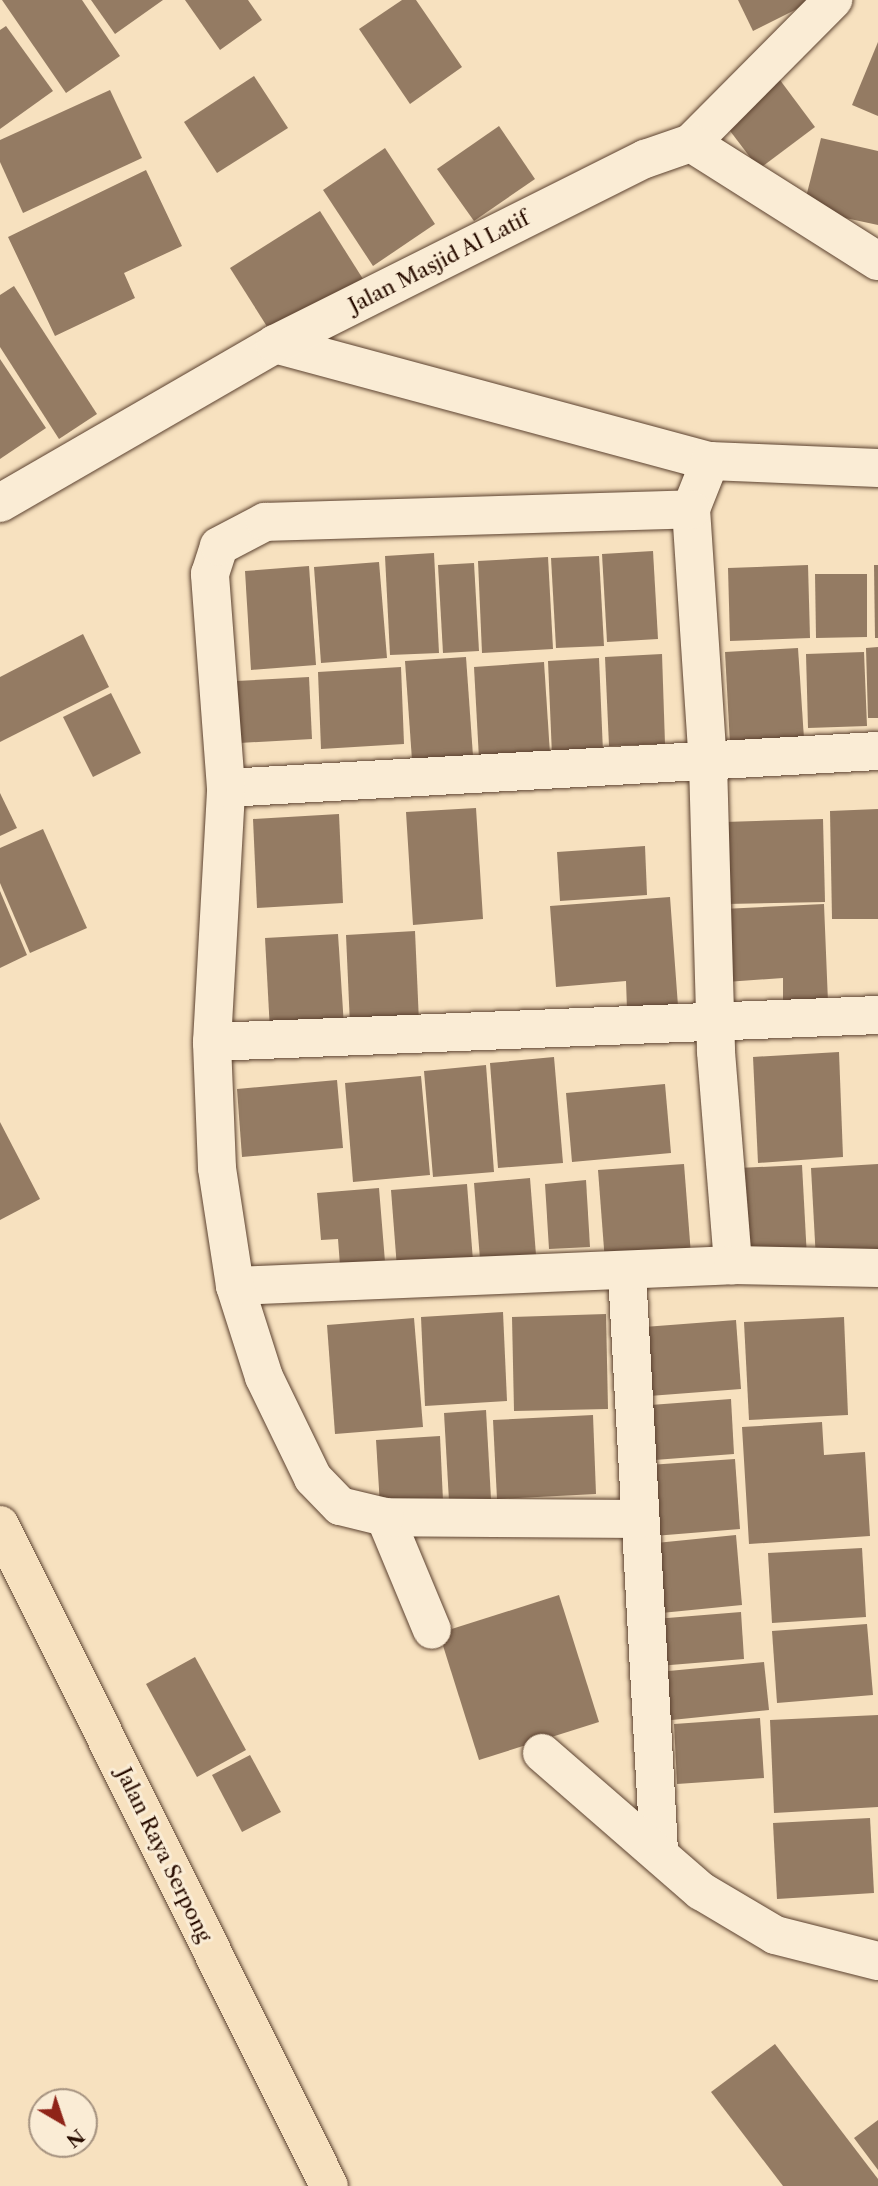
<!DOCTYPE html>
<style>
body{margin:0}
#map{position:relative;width:878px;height:2186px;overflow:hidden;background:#f7e1bf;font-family:"Libre Caslon Text",serif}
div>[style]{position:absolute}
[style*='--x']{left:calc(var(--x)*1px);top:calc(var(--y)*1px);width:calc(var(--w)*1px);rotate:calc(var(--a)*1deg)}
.building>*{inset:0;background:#947b63}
.roads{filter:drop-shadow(0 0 2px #5c4230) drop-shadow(0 0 2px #5c4230)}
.minor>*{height:38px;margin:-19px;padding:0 19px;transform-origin:19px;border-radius:19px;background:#faecd5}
.major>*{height:38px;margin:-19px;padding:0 19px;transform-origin:19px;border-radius:19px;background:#f7e1bf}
span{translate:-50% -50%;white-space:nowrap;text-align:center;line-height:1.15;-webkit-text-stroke:6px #faecd5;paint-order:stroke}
.street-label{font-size:21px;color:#290d00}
.north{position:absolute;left:28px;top:2088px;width:70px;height:70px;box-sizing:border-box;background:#faecd5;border:2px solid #a69380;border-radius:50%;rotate:141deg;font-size:19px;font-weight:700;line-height:28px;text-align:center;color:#290d00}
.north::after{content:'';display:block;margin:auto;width:24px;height:32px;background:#8f2418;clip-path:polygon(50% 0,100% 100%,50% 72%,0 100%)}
</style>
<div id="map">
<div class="building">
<div style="clip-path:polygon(2px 0,82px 0,120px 56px,66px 93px)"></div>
<div style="clip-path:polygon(91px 0,163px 0,115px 34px)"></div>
<div style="clip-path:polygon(185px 0,248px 0,262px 20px,220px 50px)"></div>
<div style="clip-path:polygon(402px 0,416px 0,462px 67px,410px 104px,359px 29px)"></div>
<div style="clip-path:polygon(738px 0,815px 0,753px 31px)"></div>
<div style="clip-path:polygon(6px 26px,53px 91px,0 129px,0 30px)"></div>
<div style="clip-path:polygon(878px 42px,878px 116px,852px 105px)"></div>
<div style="clip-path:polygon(254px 76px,288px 128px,217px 173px,184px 122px)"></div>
<div style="clip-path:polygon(777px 76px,815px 127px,759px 169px,721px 119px)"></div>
<div style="clip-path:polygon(110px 90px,142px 158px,23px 213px,0 162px,0 140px)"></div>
<div style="clip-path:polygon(499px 126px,535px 179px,474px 221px,437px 169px)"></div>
<div style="clip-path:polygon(821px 138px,878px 151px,878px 225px,803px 209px)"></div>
<div style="clip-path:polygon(385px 148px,435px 224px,373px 266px,323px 190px)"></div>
<div style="clip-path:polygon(146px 170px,182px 246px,124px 273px,135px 298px,55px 336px,8px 237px)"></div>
<div style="clip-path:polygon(320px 211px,363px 279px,273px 336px,230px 268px)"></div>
<div style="clip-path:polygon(14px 286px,97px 414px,59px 439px,0 347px,0 295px)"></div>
<div style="clip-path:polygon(0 359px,46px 428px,0 459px)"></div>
<div style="clip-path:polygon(653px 551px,658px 639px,607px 642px,602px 554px)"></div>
<div style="clip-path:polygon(434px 553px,439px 653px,390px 655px,385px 556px)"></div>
<div style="clip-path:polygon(599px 556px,604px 646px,556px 648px,551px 558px)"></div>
<div style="clip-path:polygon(548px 557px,553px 649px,482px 653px,478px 561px)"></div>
<div style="clip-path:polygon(379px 562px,387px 658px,321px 663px,314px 567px)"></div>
<div style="clip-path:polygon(474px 563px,479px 651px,443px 653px,438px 565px)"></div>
<div style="clip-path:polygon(808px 565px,810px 638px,730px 641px,728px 568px)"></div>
<div style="clip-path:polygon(874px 565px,878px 565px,878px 638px,875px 638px)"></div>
<div style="clip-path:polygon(309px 566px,316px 665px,251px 670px,245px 571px)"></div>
<div style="clip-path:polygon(815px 574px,867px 574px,867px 637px,816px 638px)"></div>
<div style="clip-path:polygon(83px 634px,109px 687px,0 742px,0 677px)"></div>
<div style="clip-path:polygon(878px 647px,878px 718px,868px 718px,866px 648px)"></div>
<div style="clip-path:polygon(798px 648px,804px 739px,730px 744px,725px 652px)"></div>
<div style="clip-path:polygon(864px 652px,867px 726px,808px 728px,806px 654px)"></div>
<div style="clip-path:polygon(662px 654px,665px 744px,609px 746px,605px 657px)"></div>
<div style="clip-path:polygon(466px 657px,473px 756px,412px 760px,405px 661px)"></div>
<div style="clip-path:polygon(599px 658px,603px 752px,552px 755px,548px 661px)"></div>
<div style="clip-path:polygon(544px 662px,550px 754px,479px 759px,474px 667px)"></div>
<div style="clip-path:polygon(401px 667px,404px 744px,321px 749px,318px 672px)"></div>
<div style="clip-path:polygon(309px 677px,312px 739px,239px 743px,236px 681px)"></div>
<div style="clip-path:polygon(111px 693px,141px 753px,93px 777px,63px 717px)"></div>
<div style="clip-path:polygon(0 793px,17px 828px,0 836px)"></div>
<div style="clip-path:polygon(476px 808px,483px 919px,413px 925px,406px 812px)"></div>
<div style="clip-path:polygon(878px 809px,878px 919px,832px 919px,830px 811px)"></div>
<div style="clip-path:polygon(339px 814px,343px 903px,257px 908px,253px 819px)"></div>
<div style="clip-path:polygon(823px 819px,825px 902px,726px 904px,724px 822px)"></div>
<div style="clip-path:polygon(43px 829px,87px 928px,30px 953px,0 883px,0 848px)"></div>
<div style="clip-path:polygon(645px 846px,647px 895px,560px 901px,557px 852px)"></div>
<div style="clip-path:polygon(0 891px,27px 955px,0 968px)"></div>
<div style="clip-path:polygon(670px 897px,678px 1006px,627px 1010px,626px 981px,556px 987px,550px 906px)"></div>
<div style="clip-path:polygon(824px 904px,828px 1002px,783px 1004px,783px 978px,726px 982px,723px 909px)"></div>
<div style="clip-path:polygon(415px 931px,419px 1022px,350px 1025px,346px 935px)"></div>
<div style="clip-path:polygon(338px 934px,344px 1026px,270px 1031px,265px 938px)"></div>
<div style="clip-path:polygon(839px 1052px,843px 1157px,758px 1163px,753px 1057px)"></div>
<div style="clip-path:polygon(554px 1057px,563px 1163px,498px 1168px,490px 1063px)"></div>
<div style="clip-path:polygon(486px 1065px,494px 1172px,433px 1177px,424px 1071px)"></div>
<div style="clip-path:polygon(421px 1076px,430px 1175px,353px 1182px,345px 1083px)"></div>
<div style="clip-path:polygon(337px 1080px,343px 1148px,242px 1157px,237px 1089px)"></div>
<div style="clip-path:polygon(665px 1084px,671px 1153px,572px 1162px,566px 1093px)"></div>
<div style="clip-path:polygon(0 1122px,40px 1199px,0 1220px)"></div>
<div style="clip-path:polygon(684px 1164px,691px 1255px,605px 1262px,598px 1170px)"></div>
<div style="clip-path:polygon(878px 1164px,878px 1256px,816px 1260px,811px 1168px)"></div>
<div style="clip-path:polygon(802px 1165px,807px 1258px,742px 1262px,738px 1168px)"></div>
<div style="clip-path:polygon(530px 1178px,537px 1268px,481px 1272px,474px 1183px)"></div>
<div style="clip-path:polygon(586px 1180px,590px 1247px,549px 1249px,545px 1184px)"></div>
<div style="clip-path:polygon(467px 1184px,473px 1261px,397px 1268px,391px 1190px)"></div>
<div style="clip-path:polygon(379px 1188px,386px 1274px,341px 1279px,338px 1239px,321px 1240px,317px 1193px)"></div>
<div style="clip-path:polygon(503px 1312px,507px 1401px,425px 1406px,421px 1317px)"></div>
<div style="clip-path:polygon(606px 1314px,608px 1409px,514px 1411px,512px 1317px)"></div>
<div style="clip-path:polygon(844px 1317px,848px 1415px,749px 1420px,744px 1322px)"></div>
<div style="clip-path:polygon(414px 1318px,423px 1427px,335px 1434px,327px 1325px)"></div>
<div style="clip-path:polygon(736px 1320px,741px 1389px,636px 1397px,631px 1328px)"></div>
<div style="clip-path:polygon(731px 1399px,734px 1454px,641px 1461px,637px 1406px)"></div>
<div style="clip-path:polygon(486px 1410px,491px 1499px,449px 1501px,444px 1413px)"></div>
<div style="clip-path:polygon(593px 1415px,596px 1494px,497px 1499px,493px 1420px)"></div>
<div style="clip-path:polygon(822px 1422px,824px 1455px,865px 1452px,870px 1536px,749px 1544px,742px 1427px)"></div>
<div style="clip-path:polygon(440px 1436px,443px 1501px,380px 1506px,376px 1440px)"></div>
<div style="clip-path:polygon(735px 1459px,740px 1529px,654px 1536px,649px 1465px)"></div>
<div style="clip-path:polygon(736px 1535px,742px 1605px,651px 1614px,646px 1544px)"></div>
<div style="clip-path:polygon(862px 1548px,866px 1617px,772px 1623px,768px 1553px)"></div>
<div style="clip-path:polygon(559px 1595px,599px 1722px,479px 1760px,439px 1633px)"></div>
<div style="clip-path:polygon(741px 1612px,744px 1659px,658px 1666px,655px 1619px)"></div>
<div style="clip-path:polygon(867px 1624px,873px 1695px,777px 1703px,772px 1631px)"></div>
<div style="clip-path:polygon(195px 1657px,246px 1750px,197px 1777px,146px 1684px)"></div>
<div style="clip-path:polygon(764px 1662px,769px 1710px,662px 1721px,658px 1672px)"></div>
<div style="clip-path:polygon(878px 1715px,878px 1807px,774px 1813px,770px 1720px)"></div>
<div style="clip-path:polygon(760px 1718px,764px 1778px,677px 1784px,674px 1724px)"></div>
<div style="clip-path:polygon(250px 1755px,281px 1812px,242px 1832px,212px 1775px)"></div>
<div style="clip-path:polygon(870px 1818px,874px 1893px,777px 1899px,773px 1823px)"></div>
<div style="clip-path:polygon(775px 2044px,878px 2179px,878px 2186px,783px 2186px,711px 2092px)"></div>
<div style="clip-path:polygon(878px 2120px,878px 2170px,854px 2138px)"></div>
</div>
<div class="roads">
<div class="minor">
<div style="--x:691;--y:143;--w:202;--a:-45.2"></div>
<div style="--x:275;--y:344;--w:450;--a:15.1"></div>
<div style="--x:710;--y:461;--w:168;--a:2.4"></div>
<div style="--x:710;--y:461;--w:52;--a:111.6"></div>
<div style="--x:691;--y:509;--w:255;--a:86.2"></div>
<div style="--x:708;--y:763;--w:289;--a:88.4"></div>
<div style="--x:716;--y:1052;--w:214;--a:85.4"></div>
<div style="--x:0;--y:503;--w:318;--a:-30"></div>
<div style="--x:275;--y:344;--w:414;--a:-26.6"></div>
<div style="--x:645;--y:159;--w:49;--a:-19.2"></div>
<div style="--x:691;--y:143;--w:221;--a:32.3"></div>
<div style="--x:226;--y:788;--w:653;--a:-3.25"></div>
<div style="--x:212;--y:1042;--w:667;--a:-2.32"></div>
<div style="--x:627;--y:1273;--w:578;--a:86.83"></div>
<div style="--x:235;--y:1286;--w:498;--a:-2.4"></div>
<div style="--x:733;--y:1265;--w:145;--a:1.2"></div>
<div style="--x:385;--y:1517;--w:122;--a:67.4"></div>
<div style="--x:640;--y:1519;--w:255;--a:-179.6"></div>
<div style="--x:385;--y:1517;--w:46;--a:-166.3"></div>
<div style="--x:340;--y:1506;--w:39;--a:-134"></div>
<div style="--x:313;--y:1478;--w:112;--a:-115.9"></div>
<div style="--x:264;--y:1377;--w:96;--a:-107.7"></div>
<div style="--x:235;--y:1286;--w:119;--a:-98.7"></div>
<div style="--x:217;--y:1168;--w:126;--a:-92.3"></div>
<div style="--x:212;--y:1042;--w:254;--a:-86.8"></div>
<div style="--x:226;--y:788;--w:215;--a:-94.3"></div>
<div style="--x:210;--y:574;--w:29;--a:-72"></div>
<div style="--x:219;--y:546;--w:52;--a:-27.6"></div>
<div style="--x:265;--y:522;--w:426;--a:-1.7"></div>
<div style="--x:542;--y:1753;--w:211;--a:41"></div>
<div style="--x:701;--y:1891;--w:86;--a:30.7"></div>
<div style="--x:775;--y:1935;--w:106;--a:14.2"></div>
</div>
<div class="major">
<div style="--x:0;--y:1525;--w:738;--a:63.54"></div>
</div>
</div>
<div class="street-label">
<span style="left:439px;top:262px;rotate:-27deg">Jalan Masjid Al Latif</span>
<span style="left:164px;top:1855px;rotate:64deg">Jalan Raya Serpong</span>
</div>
<div class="north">N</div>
</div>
